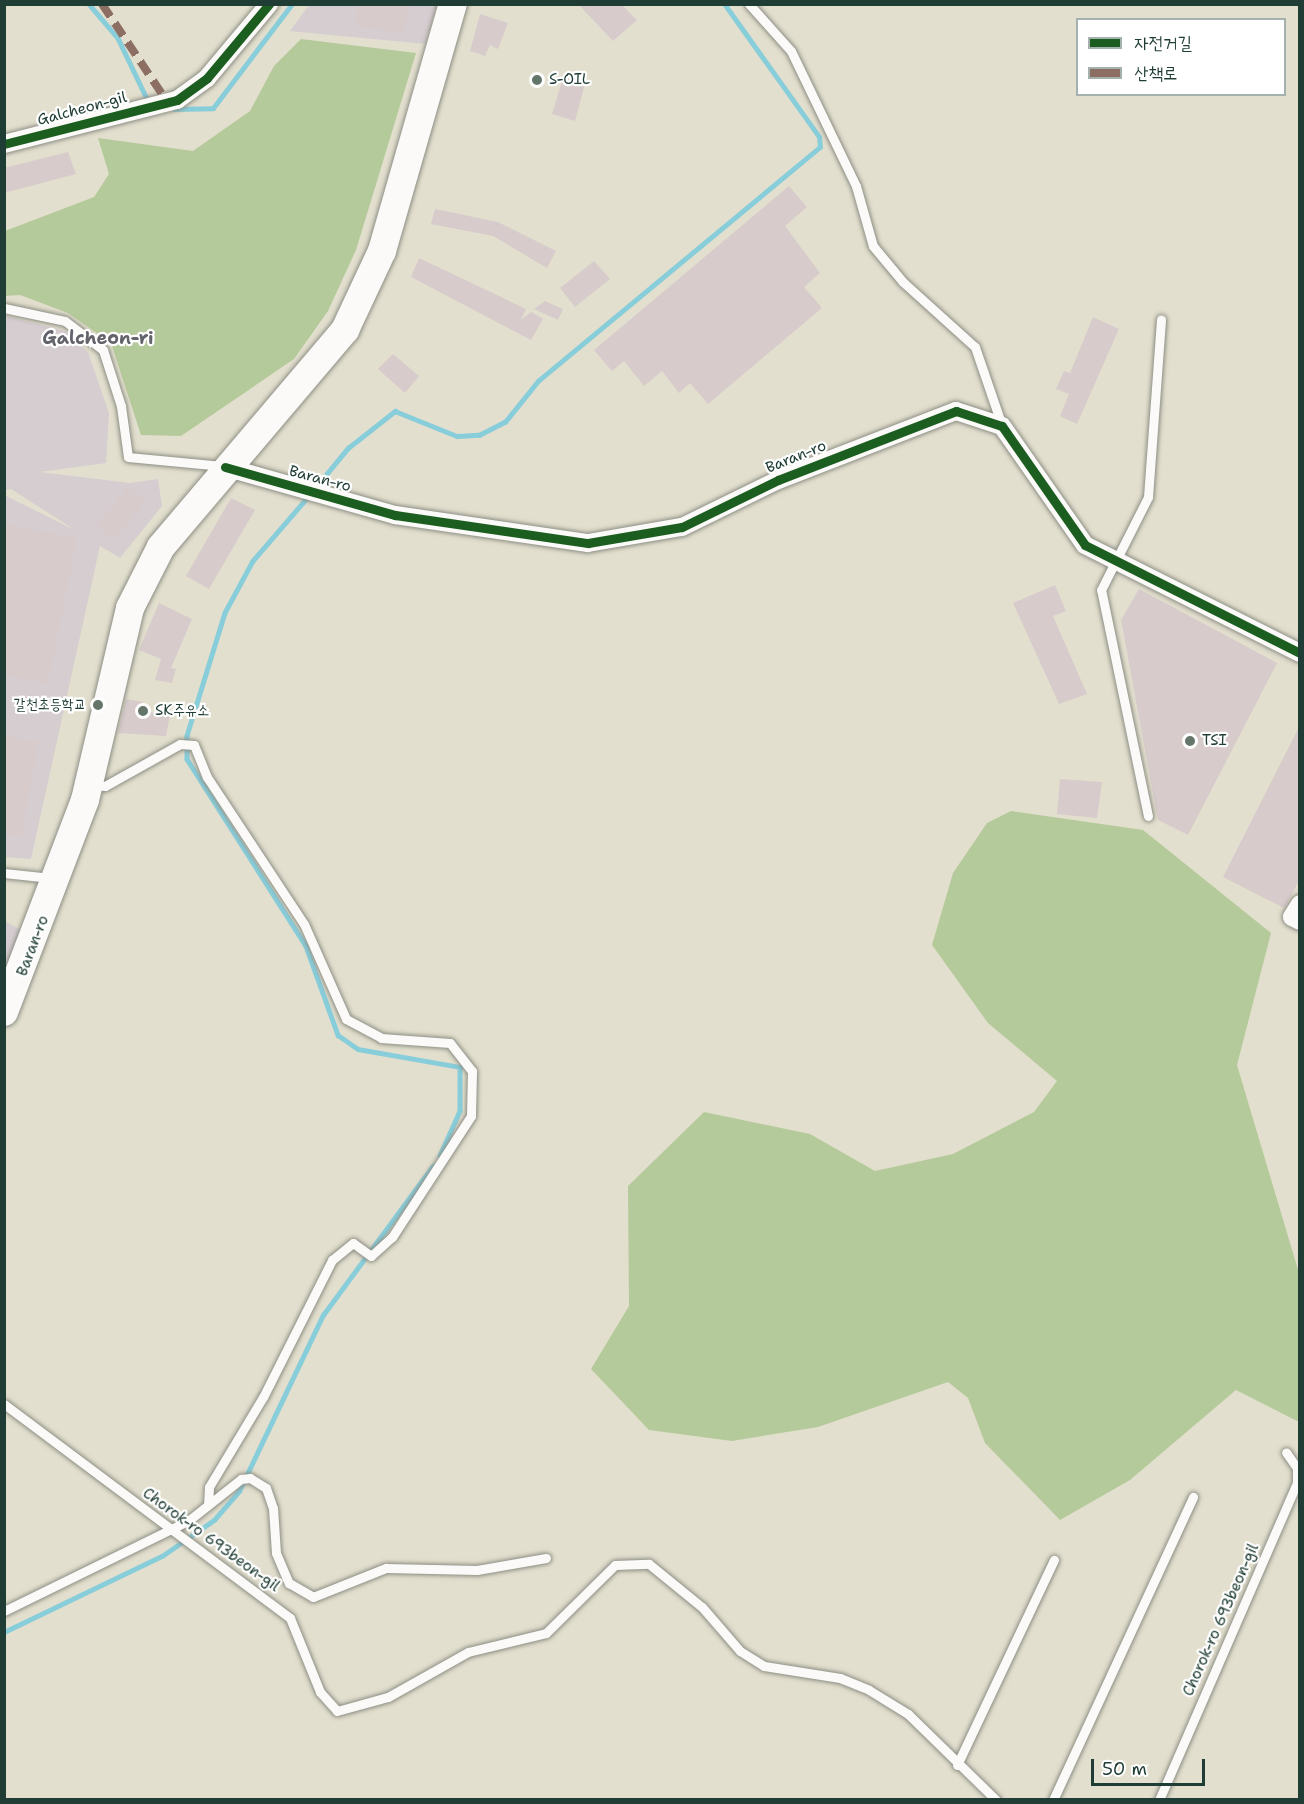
<!DOCTYPE html>
<meta charset="utf-8">
<style>
body{margin:0}
#map{position:relative;width:1304px;height:1804px;overflow:hidden;background:#e3dfce;font-family:"Shantell Sans","Poor Story",sans-serif}
div>[style]{position:absolute}
[style*='--x']{left:calc(var(--x)*1px);top:calc(var(--y)*1px);width:calc(var(--w)*1px);rotate:calc(var(--a)*1deg)}
.industrial>*{inset:0;background:#d6cdd1}
.forest>*{inset:0;background:#b5ca9a}
.stream>*{height:4.5px;margin:-2.25px;padding:0 2.25px;transform-origin:2.25px;border-radius:2.25px;background:#88cdda}
.building>*{inset:0;background:#d7cbcb}
.roads{filter:drop-shadow(0 0 2px #8d8f85) drop-shadow(0 0 2px #8d8f85)}
.lane>*{height:9px;margin:-4.5px;padding:0 4.5px;transform-origin:4.5px;border-radius:4.5px;background:#fbfaf8}
.street>*{height:18px;margin:-9px;padding:0 9px;transform-origin:9px;border-radius:9px;background:#fbfaf8}
.primary>*{height:28px;margin:-14px;padding:0 14px;transform-origin:14px;border-radius:14px;background:#fbfaf8}
.quiet>*{height:8px;margin-top:-4px;transform-origin:0;background:repeating-linear-gradient(90deg,#8d6e63 0 15px,transparent 0 23px)}
.cycleway>*{height:9px;margin:-4.5px;padding:0 4.5px;transform-origin:4.5px;border-radius:4.5px;background:#1b5e20}
.dots>*{width:16px;height:16px;translate:-50% -50%;box-sizing:border-box;border:3px solid #fff;border-radius:50%}
span{translate:-50% -50%;white-space:nowrap;text-align:center;line-height:1.15;-webkit-text-stroke:4.5px #fff;paint-order:stroke}
.poi-label{font-size:15px;color:#1f3d34}
.left{translate:0 -50%;text-align:left}
.right{translate:-100% -50%;text-align:right}
.street-label{font-size:15px;color:#1f3d34}
.quarter-label{font-size:18px;color:#63636b;font-weight:700}
.frame{position:absolute;inset:0;border:6px solid #1f3d34;pointer-events:none}
.legend{position:absolute;left:1076px;top:18px;width:210px;height:78px;box-sizing:border-box;background:#fff;border:2px solid #a5b1ae;margin:0;padding:8px 10px;list-style:none;font-size:18px;color:#1f3d34}
.legend li{display:flex;align-items:center;gap:12px;height:30px}
.legend b{width:30px;border:2px solid #a5b1ae}
.scale{position:absolute;left:1091px;top:1759px;width:114px;height:27px;box-sizing:border-box;border:3px solid #1f3d34;border-top:0;padding-left:8px;font-size:18px;line-height:21px;white-space:nowrap;color:#1f3d34;-webkit-text-stroke:4px #fff;paint-order:stroke}
</style>
<div id="map">
<div class="industrial">
<div style="clip-path:polygon(309px 5px,437px 5px,425px 44px,290px 31px)"></div>
<div style="clip-path:polygon(5px 316px,65px 331px,88px 352px,109px 413px,106px 463px,40px 472px,130px 483px,158px 479px,162px 506px,120px 558px,100px 546px,31px 859px,5px 857px,4px 495px,75px 530px,11px 489px,5px 490px)"></div>
<div style="clip-path:polygon(5px 921px,29px 935px,5px 978px)"></div>
</div>
<div class="forest">
<div style="clip-path:polygon(301px 39px,416px 53px,356px 250px,328px 311px,294px 359px,181px 436px,141px 435px,111px 343px,68px 313px,20px 295px,5px 296px,5px 231px,94px 197px,109px 174px,98px 138px,193px 151px,250px 111px,274px 66px)"></div>
<div style="clip-path:polygon(1011px 811px,1143px 830px,1271px 933px,1237px 1065px,1299px 1273px,1299px 1422px,1236px 1390px,1130px 1480px,1060px 1520px,985px 1443px,968px 1398px,948px 1382px,818px 1427px,732px 1441px,649px 1430px,591px 1369px,629px 1306px,628px 1186px,704px 1112px,810px 1134px,875px 1171px,953px 1154px,1034px 1112px,1057px 1081px,988px 1023px,932px 945px,953px 873px,987px 823px)"></div>
</div>
<div class="stream">
<div style="--x:89;--y:4;--w:45;--a:49.5"></div>
<div style="--x:118;--y:38;--w:72;--a:64.5"></div>
<div style="--x:174;--y:109;--w:39;--a:-1"></div>
<div style="--x:213;--y:108;--w:131;--a:-52.8"></div>
<div style="--x:315;--y:488;--w:52;--a:-50.5"></div>
<div style="--x:348;--y:448;--w:60;--a:-38.2"></div>
<div style="--x:395;--y:411;--w:67;--a:22"></div>
<div style="--x:457;--y:436;--w:22;--a:-3"></div>
<div style="--x:479;--y:435;--w:29;--a:-27"></div>
<div style="--x:505;--y:422;--w:53;--a:-51.2"></div>
<div style="--x:538;--y:381;--w:366;--a:-39.7"></div>
<div style="--x:820;--y:147;--w:10;--a:-96"></div>
<div style="--x:819;--y:137;--w:163;--a:-125.5"></div>
<div style="--x:310;--y:495;--w:87;--a:130.8"></div>
<div style="--x:253;--y:561;--w:59;--a:118.3"></div>
<div style="--x:225;--y:613;--w:129;--a:107.2"></div>
<div style="--x:187;--y:736;--w:23;--a:90"></div>
<div style="--x:187;--y:759;--w:222;--a:57.5"></div>
<div style="--x:306;--y:946;--w:95;--a:70.2"></div>
<div style="--x:338;--y:1035;--w:24;--a:35"></div>
<div style="--x:358;--y:1049;--w:104;--a:10"></div>
<div style="--x:460;--y:1067;--w:44;--a:90"></div>
<div style="--x:460;--y:1111;--w:49;--a:114"></div>
<div style="--x:4;--y:1632;--w:175;--a:-25.7"></div>
<div style="--x:162;--y:1556;--w:63;--a:-34.7"></div>
<div style="--x:214;--y:1520;--w:38;--a:-49"></div>
<div style="--x:239;--y:1491;--w:195;--a:-64.5"></div>
<div style="--x:323;--y:1315;--w:185;--a:-53.6"></div>
</div>
<div class="building">
<div style="clip-path:polygon(358px 4px,410px 4px,403px 34px,354px 25px)"></div>
<div style="clip-path:polygon(578px 4px,621px 4px,637px 20px,613px 41px)"></div>
<div style="clip-path:polygon(480px 14px,508px 23px,498px 49px,490px 45px,485px 56px,470px 51px)"></div>
<div style="clip-path:polygon(562px 81px,584px 87px,575px 121px,552px 114px)"></div>
<div style="clip-path:polygon(68px 152px,76px 174px,4px 193px,4px 168px)"></div>
<div style="clip-path:polygon(789px 186px,807px 207px,785px 226px,820px 273px,804px 287px,822px 308px,708px 404px,690px 383px,679px 393px,662px 371px,644px 386px,624px 361px,612px 371px,594px 350px)"></div>
<div style="clip-path:polygon(435px 209px,498px 222px,556px 251px,547px 268px,493px 236px,431px 224px)"></div>
<div style="clip-path:polygon(419px 258px,526px 309px,521px 320px,531px 312px,543px 319px,531px 340px,411px 277px)"></div>
<div style="clip-path:polygon(594px 261px,610px 279px,575px 307px,560px 288px)"></div>
<div style="clip-path:polygon(545px 301px,563px 309px,558px 320px,534px 309px)"></div>
<div style="clip-path:polygon(1093px 317px,1119px 329px,1077px 424px,1060px 416px,1069px 394px,1056px 389px,1064px 371px,1070px 373px)"></div>
<div style="clip-path:polygon(393px 354px,419px 376px,405px 393px,378px 369px)"></div>
<div style="clip-path:polygon(128px 487px,146px 501px,114px 540px,96px 525px)"></div>
<div style="clip-path:polygon(231px 498px,255px 510px,209px 589px,186px 576px)"></div>
<div style="clip-path:polygon(4px 524px,77px 539px,48px 684px,4px 675px)"></div>
<div style="clip-path:polygon(1055px 585px,1066px 611px,1053px 616px,1087px 694px,1059px 704px,1013px 603px)"></div>
<div style="clip-path:polygon(1139px 589px,1277px 663px,1188px 835px,1158px 820px,1121px 620px)"></div>
<div style="clip-path:polygon(159px 603px,192px 619px,171px 668px,176px 669px,172px 683px,155px 680px,161px 659px,139px 650px)"></div>
<div style="clip-path:polygon(126px 699px,143px 702px,141px 711px,170px 715px,166px 736px,118px 733px)"></div>
<div style="clip-path:polygon(1299px 727px,1299px 881px,1284px 908px,1223px 877px)"></div>
<div style="clip-path:polygon(4px 736px,39px 742px,21px 837px,4px 834px)"></div>
<div style="clip-path:polygon(1060px 779px,1102px 782px,1097px 818px,1057px 814px)"></div>
</div>
<div class="roads">
<div class="lane">
<div style="--x:749;--y:4;--w:63;--a:48.2"></div>
<div style="--x:791;--y:51;--w:150;--a:64.3"></div>
<div style="--x:856;--y:186;--w:62;--a:74.2"></div>
<div style="--x:873;--y:246;--w:47;--a:50.2"></div>
<div style="--x:903;--y:282;--w:97;--a:42.1"></div>
<div style="--x:975;--y:347;--w:83;--a:71.1"></div>
<div style="--x:4;--y:308;--w:62;--a:12"></div>
<div style="--x:65;--y:321;--w:48;--a:37.3"></div>
<div style="--x:103;--y:350;--w:59;--a:72.2"></div>
<div style="--x:121;--y:406;--w:51;--a:82.2"></div>
<div style="--x:128;--y:457;--w:95;--a:5.4"></div>
<div style="--x:93;--y:785;--w:12;--a:5"></div>
<div style="--x:105;--y:786;--w:86;--a:-29.2"></div>
<div style="--x:180;--y:744;--w:14;--a:4"></div>
<div style="--x:194;--y:745;--w:35;--a:68"></div>
<div style="--x:207;--y:777;--w:176;--a:56.6"></div>
<div style="--x:304;--y:924;--w:104;--a:66.1"></div>
<div style="--x:346;--y:1019;--w:40;--a:28"></div>
<div style="--x:381;--y:1038;--w:69;--a:4.1"></div>
<div style="--x:450;--y:1043;--w:36;--a:52"></div>
<div style="--x:472;--y:1071;--w:45;--a:91.3"></div>
<div style="--x:471;--y:1116;--w:145;--a:123.1"></div>
<div style="--x:392;--y:1237;--w:28;--a:138"></div>
<div style="--x:371;--y:1256;--w:22;--a:-144"></div>
<div style="--x:353;--y:1243;--w:27;--a:141"></div>
<div style="--x:332;--y:1260;--w:153;--a:116.7"></div>
<div style="--x:263;--y:1397;--w:105;--a:121"></div>
<div style="--x:209;--y:1487;--w:18;--a:93"></div>
<div style="--x:1148;--y:816;--w:231;--a:-101.7"></div>
<div style="--x:1101;--y:590;--w:104;--a:-63.2"></div>
<div style="--x:1148;--y:497;--w:178;--a:-85.8"></div>
<div style="--x:4;--y:873;--w:47;--a:6.1"></div>
<div style="--x:4;--y:1404;--w:357;--a:36.8"></div>
<div style="--x:290;--y:1618;--w:80;--a:67.9"></div>
<div style="--x:320;--y:1692;--w:25;--a:48"></div>
<div style="--x:337;--y:1711;--w:53;--a:-15.4"></div>
<div style="--x:388;--y:1697;--w:92;--a:-29.4"></div>
<div style="--x:468;--y:1652;--w:80;--a:-13.7"></div>
<div style="--x:546;--y:1633;--w:97;--a:-44.6"></div>
<div style="--x:615;--y:1565;--w:34;--a:-2"></div>
<div style="--x:649;--y:1564;--w:68;--a:39.1"></div>
<div style="--x:702;--y:1607;--w:58;--a:49.2"></div>
<div style="--x:740;--y:1651;--w:28;--a:32"></div>
<div style="--x:764;--y:1666;--w:77;--a:9"></div>
<div style="--x:840;--y:1678;--w:31;--a:22"></div>
<div style="--x:869;--y:1690;--w:46;--a:31.6"></div>
<div style="--x:908;--y:1714;--w:123;--a:44.3"></div>
<div style="--x:4;--y:1611;--w:205;--a:-26.1"></div>
<div style="--x:188;--y:1521;--w:68;--a:-38.4"></div>
<div style="--x:241;--y:1479;--w:9;--a:-6"></div>
<div style="--x:250;--y:1478;--w:19;--a:32"></div>
<div style="--x:266;--y:1488;--w:21;--a:71"></div>
<div style="--x:273;--y:1508;--w:45;--a:86.2"></div>
<div style="--x:276;--y:1553;--w:33;--a:67"></div>
<div style="--x:289;--y:1583;--w:28;--a:30"></div>
<div style="--x:313;--y:1597;--w:79;--a:-21.7"></div>
<div style="--x:386;--y:1568;--w:91;--a:1.3"></div>
<div style="--x:477;--y:1570;--w:70;--a:-9.9"></div>
<div style="--x:957;--y:1765;--w:227;--a:-64.7"></div>
<div style="--x:1053;--y:1800;--w:334;--a:-65.2"></div>
<div style="--x:1159;--y:1800;--w:346;--a:-66.5"></div>
<div style="--x:1297;--y:1483;--w:15;--a:-90"></div>
<div style="--x:1297;--y:1468;--w:19;--a:-125"></div>
</div>
<div class="street">
<div style="--x:4;--y:144;--w:179;--a:-14.3"></div>
<div style="--x:177;--y:100;--w:37;--a:-36"></div>
<div style="--x:207;--y:78;--w:97;--a:-50"></div>
<div style="--x:225;--y:467;--w:177;--a:15.8"></div>
<div style="--x:395;--y:515;--w:195;--a:8.3"></div>
<div style="--x:588;--y:543;--w:95;--a:-9.7"></div>
<div style="--x:682;--y:527;--w:107;--a:-26.1"></div>
<div style="--x:778;--y:480;--w:191;--a:-21.2"></div>
<div style="--x:956;--y:411;--w:48;--a:18.1"></div>
<div style="--x:1002;--y:426;--w:145;--a:55.1"></div>
<div style="--x:1085;--y:545;--w:241;--a:26.7"></div>
<div style="--x:1300;--y:904;--w:15;--a:122"></div>
<div style="--x:1292;--y:917;--w:9;--a:27"></div>
</div>
<div class="primary">
<div style="--x:4;--y:1012;--w:227;--a:-69.1"></div>
<div style="--x:85;--y:800;--w:197;--a:-76.8"></div>
<div style="--x:130;--y:608;--w:68;--a:-63.1"></div>
<div style="--x:161;--y:547;--w:285;--a:-49.7"></div>
<div style="--x:345;--y:330;--w:87;--a:-64.9"></div>
<div style="--x:382;--y:251;--w:257;--a:-74"></div>
</div>
</div>
<div class="quiet">
<div style="--x:102;--y:4;--w:119;--a:56.3"></div>
</div>
<div class="cycleway">
<div style="--x:4;--y:144;--w:179;--a:-14.3"></div>
<div style="--x:177;--y:100;--w:37;--a:-36"></div>
<div style="--x:207;--y:78;--w:97;--a:-50"></div>
<div style="--x:225;--y:467;--w:177;--a:15.8"></div>
<div style="--x:395;--y:515;--w:195;--a:8.3"></div>
<div style="--x:588;--y:543;--w:95;--a:-9.7"></div>
<div style="--x:682;--y:527;--w:107;--a:-26.1"></div>
<div style="--x:778;--y:480;--w:191;--a:-21.2"></div>
<div style="--x:956;--y:411;--w:48;--a:18.1"></div>
<div style="--x:1002;--y:426;--w:145;--a:55.1"></div>
<div style="--x:1085;--y:545;--w:241;--a:26.7"></div>
</div>
<div class="dots">
<div style="left:537px;top:80px;background:#64766a"></div>
<div style="left:98px;top:705px;background:#64766a"></div>
<div style="left:143px;top:711px;background:#64766a"></div>
<div style="left:1190px;top:741px;background:#64766a"></div>
</div>
<div class="poi-label">
<span class="left" style="left:549px;top:80px">S-OIL</span>
<span class="right" style="left:86px;top:705px">갈천초등학교</span>
<span class="left" style="left:155px;top:711px">SK주유소</span>
<span class="left" style="left:1202px;top:741px">TSI</span>
</div>
<div class="street-label">
<span style="left:82px;top:109px;rotate:-15deg">Galcheon-gil</span>
<span style="left:796px;top:457px;rotate:-22deg">Baran-ro</span>
<span style="left:320px;top:479px;rotate:15deg">Baran-ro</span>
<span style="left:33px;top:946px;rotate:-69deg">Baran-ro</span>
<span style="left:211px;top:1540px;rotate:36deg">Chorok-ro 693beon-gil</span>
<span style="left:1221px;top:1620px;rotate:-66deg">Chorok-ro 693beon-gil</span>
</div>
<div class="quarter-label">
<span style="left:98px;top:338px">Galcheon-ri</span>
</div>
<div class="frame"></div>
<ul class="legend">
<li><b style="height:8px;background:#1b5e20"></b>자전거길</li>
<li><b style="height:8px;background:#8d6e63"></b>산책로</li>
</ul>
<div class="scale">50 m</div>
</div>
